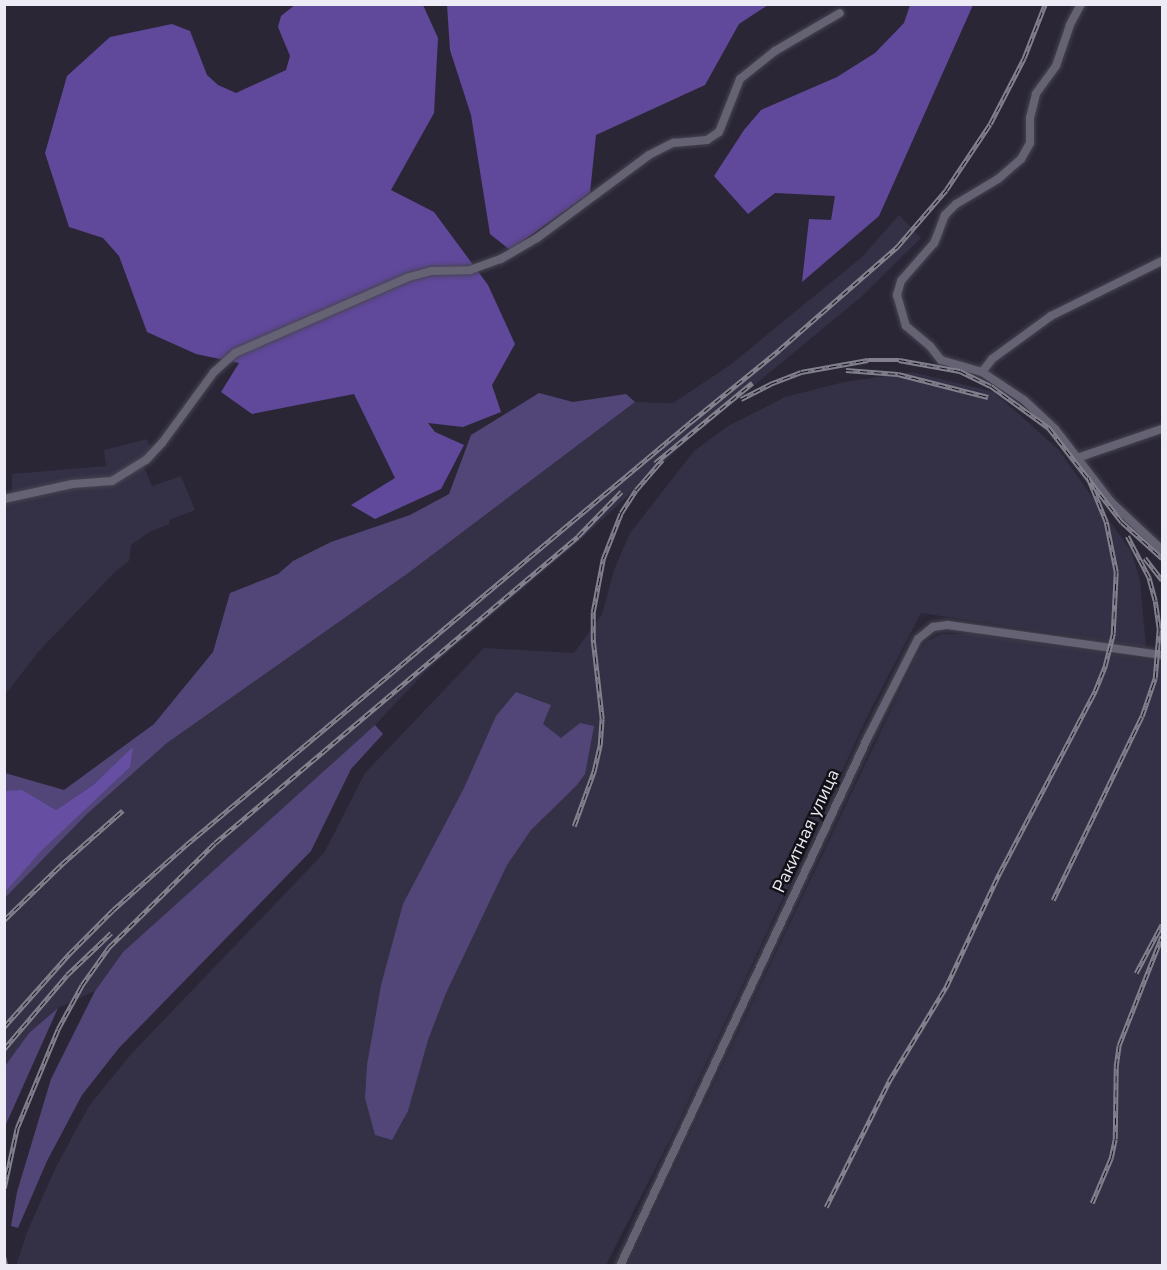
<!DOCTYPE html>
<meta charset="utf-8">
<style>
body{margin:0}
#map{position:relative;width:1167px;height:1270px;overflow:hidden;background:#2a2636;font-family:"Nunito Sans",sans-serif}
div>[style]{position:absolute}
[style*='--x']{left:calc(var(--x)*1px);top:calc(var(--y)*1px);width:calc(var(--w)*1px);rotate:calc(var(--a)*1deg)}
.built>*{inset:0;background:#343045}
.green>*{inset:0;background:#524678}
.forest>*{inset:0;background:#60489b}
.water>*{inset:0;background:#664fa2}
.roads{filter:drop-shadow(0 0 2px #474451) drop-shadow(0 0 2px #474451)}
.minor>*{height:8px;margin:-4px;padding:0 4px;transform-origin:4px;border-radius:4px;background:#656273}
.rail>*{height:4.5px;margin-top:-2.25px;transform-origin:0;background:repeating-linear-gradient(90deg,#121117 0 7px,#83808e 0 14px);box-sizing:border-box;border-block:2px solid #83808e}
span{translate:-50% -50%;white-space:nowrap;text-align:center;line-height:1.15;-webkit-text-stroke:5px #121117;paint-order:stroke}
.street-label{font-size:18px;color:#edebf5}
.frame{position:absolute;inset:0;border:6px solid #edebf5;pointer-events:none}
</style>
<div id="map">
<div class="built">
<div style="clip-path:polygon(899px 215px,921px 238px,860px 298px,689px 439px,577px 543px,426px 671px,375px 725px,123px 952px,95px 991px,58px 1008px,29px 1033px,5px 1066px,5px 898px,87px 814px,167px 743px,407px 574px,635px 402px,673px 403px,730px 365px,862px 257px)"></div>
<div style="clip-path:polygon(912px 372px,994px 392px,1058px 449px,1131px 551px,1140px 580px,1146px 647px,921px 613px,870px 711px,674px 1132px,606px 1265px,16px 1266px,27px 1232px,56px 1167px,89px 1106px,131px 1054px,324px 853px,365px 773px,484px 648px,574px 653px,602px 614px,614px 570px,630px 533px,694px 451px,728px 426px,785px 397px,844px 382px)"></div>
<div style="clip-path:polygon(147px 439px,155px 460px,144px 467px,152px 486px,181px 476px,195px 510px,169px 520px,170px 524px,151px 531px,131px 545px,129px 561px,115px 572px,39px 651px,5px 695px,4px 509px,12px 491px,12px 474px,106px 466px,104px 450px)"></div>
<div style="clip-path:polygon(941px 634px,971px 634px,1162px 662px,1162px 1265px,628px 1265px,917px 655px,926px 642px)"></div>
</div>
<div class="green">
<div style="clip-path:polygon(539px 393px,573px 402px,626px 394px,635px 402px,407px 574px,167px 743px,87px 814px,5px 898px,4px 892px,133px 748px,93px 785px,56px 810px,22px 791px,5px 791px,5px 773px,64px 790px,154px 724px,213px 652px,230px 593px,278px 574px,293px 561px,331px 542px,410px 515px,449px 494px,471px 435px)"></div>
<div style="clip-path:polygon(516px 692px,551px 705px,543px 724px,561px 738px,580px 723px,594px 726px,585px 774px,577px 785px,531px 830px,507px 865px,446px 993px,428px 1040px,408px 1111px,392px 1140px,375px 1135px,365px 1098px,367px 1065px,381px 985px,403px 904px,464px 788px,496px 716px)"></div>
<div style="clip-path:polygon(375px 725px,383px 734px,351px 769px,311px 851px,119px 1048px,82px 1095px,47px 1161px,18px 1228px,11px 1226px,17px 1192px,51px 1079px,95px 991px,123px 952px)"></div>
<div style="clip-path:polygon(58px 1008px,7px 1122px,5px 1128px,5px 1066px,29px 1033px)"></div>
</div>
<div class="forest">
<div style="clip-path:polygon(296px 4px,423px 5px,438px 38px,434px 113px,391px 190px,434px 212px,488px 285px,515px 344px,492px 385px,501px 412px,463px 427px,428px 423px,435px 432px,464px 445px,441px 489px,375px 519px,351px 505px,395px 478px,354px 394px,252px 414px,221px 392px,239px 363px,196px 354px,147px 332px,119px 256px,103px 238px,69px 227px,45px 153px,67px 76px,110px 37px,172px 24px,190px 31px,207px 75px,218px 85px,236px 93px,286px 70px,290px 56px,278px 27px,281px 16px)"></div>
<div style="clip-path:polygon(447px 5px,768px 5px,739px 24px,705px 85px,596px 135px,590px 193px,510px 250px,490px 234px,471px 115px,450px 50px)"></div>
<div style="clip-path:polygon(910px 5px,973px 5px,879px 216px,802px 282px,809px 219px,831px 220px,835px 196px,775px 193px,748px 214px,714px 176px,744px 130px,761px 110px,837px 77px,875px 53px,904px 23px)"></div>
</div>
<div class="water">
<div style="clip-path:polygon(133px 747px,130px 767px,42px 850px,5px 892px,5px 791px,22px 790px,56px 810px,93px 785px)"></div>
</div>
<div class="roads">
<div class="minor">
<div style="--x:1081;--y:4;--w:24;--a:118"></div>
<div style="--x:1070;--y:25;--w:43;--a:108.9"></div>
<div style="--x:1056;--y:66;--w:34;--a:126"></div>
<div style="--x:1036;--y:94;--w:25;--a:104"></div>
<div style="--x:1030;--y:118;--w:25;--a:90"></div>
<div style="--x:1030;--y:143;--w:18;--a:119"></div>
<div style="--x:1021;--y:159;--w:30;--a:139"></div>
<div style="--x:998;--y:179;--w:49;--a:149.2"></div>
<div style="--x:956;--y:204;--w:16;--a:135"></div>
<div style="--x:945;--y:215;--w:30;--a:111"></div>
<div style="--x:934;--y:243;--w:50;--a:131"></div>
<div style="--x:901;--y:281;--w:15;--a:106"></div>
<div style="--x:897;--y:295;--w:32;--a:74"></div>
<div style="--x:906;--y:326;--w:31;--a:40"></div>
<div style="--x:930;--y:346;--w:18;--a:52"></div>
<div style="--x:941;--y:360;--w:43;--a:16.3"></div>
<div style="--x:982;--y:372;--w:50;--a:33.7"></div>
<div style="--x:1024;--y:400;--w:42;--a:43.1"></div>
<div style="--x:1055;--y:429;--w:92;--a:52.5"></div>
<div style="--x:1111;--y:502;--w:70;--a:43.3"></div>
<div style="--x:982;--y:372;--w:16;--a:-52"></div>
<div style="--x:992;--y:359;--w:73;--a:-36.1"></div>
<div style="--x:1051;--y:316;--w:124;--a:-26.4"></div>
<div style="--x:1080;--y:457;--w:87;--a:-18.9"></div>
<div style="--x:4;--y:499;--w:70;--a:-12.4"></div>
<div style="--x:72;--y:484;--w:40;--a:-4.3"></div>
<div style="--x:112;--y:481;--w:40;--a:-32"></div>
<div style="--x:146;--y:460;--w:23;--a:-47"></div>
<div style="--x:162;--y:443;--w:88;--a:-53.8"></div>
<div style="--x:214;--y:372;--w:28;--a:-42"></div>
<div style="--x:235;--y:353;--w:190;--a:-23.6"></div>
<div style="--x:409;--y:277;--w:23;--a:-15"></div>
<div style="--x:431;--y:271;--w:39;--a:-1"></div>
<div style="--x:470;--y:270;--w:33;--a:-20"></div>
<div style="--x:501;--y:259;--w:42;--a:-30.3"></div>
<div style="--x:537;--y:238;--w:139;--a:-36.5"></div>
<div style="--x:649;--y:155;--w:27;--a:-27"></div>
<div style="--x:673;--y:143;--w:34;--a:-5"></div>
<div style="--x:707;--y:140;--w:14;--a:-34"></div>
<div style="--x:719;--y:132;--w:57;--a:-68.4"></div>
<div style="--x:740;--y:79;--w:45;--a:-38.7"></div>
<div style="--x:775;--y:51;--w:75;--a:-30.3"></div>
<div style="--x:620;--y:1266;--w:584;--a:-64.88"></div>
<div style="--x:868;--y:737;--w:110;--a:-63"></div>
<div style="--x:918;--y:639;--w:19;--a:-39"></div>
<div style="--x:933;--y:627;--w:15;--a:-8"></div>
<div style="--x:948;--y:625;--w:216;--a:8"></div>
</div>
</div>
<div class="rail">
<div style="--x:846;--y:370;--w:52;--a:4.4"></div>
<div style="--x:898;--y:374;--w:93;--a:14.3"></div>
<div style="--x:741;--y:399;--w:33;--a:-27"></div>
<div style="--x:770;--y:384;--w:33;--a:-21"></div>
<div style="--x:801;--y:372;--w:68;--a:-10.2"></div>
<div style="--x:868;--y:360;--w:31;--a:0"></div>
<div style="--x:899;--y:360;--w:62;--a:10.2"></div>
<div style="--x:960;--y:371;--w:34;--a:26"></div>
<div style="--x:991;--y:386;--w:72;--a:35.9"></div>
<div style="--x:1049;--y:428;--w:119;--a:52.2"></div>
<div style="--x:1122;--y:522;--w:54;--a:42"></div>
<div style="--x:655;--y:463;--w:126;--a:-39.5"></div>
<div style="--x:1145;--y:558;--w:28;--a:52"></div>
<div style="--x:574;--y:826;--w:59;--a:-70"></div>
<div style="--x:594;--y:771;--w:27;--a:-77"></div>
<div style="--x:600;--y:745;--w:26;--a:-86"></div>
<div style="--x:602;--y:719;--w:80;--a:-96.5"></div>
<div style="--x:593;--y:640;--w:28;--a:-90"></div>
<div style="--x:593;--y:612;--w:54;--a:-79.3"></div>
<div style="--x:603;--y:559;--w:49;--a:-68.6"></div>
<div style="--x:621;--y:513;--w:27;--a:-57"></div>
<div style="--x:636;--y:490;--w:40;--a:-49"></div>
<div style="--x:1053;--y:900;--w:204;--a:-64.2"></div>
<div style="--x:1142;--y:716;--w:40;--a:-71.1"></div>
<div style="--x:1155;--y:678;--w:49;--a:-85.3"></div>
<div style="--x:1159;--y:629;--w:28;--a:-98"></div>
<div style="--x:1155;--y:601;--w:24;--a:-105"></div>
<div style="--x:1149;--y:578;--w:47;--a:-117.6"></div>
<div style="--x:4;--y:920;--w:81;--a:-44"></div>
<div style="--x:62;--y:864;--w:81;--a:-41.5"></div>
<div style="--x:1136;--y:973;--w:55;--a:-62"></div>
<div style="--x:4;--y:1027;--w:98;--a:-48.3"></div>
<div style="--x:69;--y:954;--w:62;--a:-45"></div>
<div style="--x:113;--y:910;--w:98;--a:-41.7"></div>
<div style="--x:186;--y:845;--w:662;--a:-39.97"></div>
<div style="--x:693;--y:420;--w:111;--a:-39.1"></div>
<div style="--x:779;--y:350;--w:157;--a:-41.1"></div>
<div style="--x:897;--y:247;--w:75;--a:-49.3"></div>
<div style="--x:946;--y:190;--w:79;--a:-56.3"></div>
<div style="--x:990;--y:124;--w:74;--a:-62.7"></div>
<div style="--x:1024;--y:58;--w:58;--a:-68.7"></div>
<div style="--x:4;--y:1049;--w:97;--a:-49.6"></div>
<div style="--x:67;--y:975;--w:61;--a:-43.7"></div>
<div style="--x:4;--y:1188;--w:61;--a:-77.8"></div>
<div style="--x:17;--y:1128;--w:107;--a:-67.5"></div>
<div style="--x:58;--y:1029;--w:50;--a:-61.4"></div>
<div style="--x:82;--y:985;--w:47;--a:-54.6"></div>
<div style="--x:109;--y:947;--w:148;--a:-44.5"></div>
<div style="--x:215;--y:843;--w:475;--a:-40.2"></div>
<div style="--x:578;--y:536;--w:62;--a:-45.7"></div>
<div style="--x:1092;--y:1203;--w:49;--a:-67.1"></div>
<div style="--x:1111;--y:1158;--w:19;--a:-78"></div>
<div style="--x:1115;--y:1139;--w:73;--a:-89.2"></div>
<div style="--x:1116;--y:1066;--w:21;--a:-82"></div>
<div style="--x:1119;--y:1045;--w:117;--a:-68.5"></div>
<div style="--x:826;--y:1207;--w:141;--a:-63.4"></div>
<div style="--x:889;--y:1081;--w:110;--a:-58.8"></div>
<div style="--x:946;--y:987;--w:125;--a:-64.9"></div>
<div style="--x:999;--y:874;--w:207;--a:-62.3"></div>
<div style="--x:1095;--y:691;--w:27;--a:-68"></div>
<div style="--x:1105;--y:666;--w:34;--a:-76"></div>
<div style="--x:1113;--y:633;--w:61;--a:-87.2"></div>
<div style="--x:1116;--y:572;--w:51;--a:-101.3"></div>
<div style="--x:1106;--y:522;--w:48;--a:-112.2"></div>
<div style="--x:4;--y:1257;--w:9;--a:77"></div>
</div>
<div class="street-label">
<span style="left:806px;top:831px;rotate:-65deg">Ракитная улица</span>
</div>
<div class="frame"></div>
</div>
